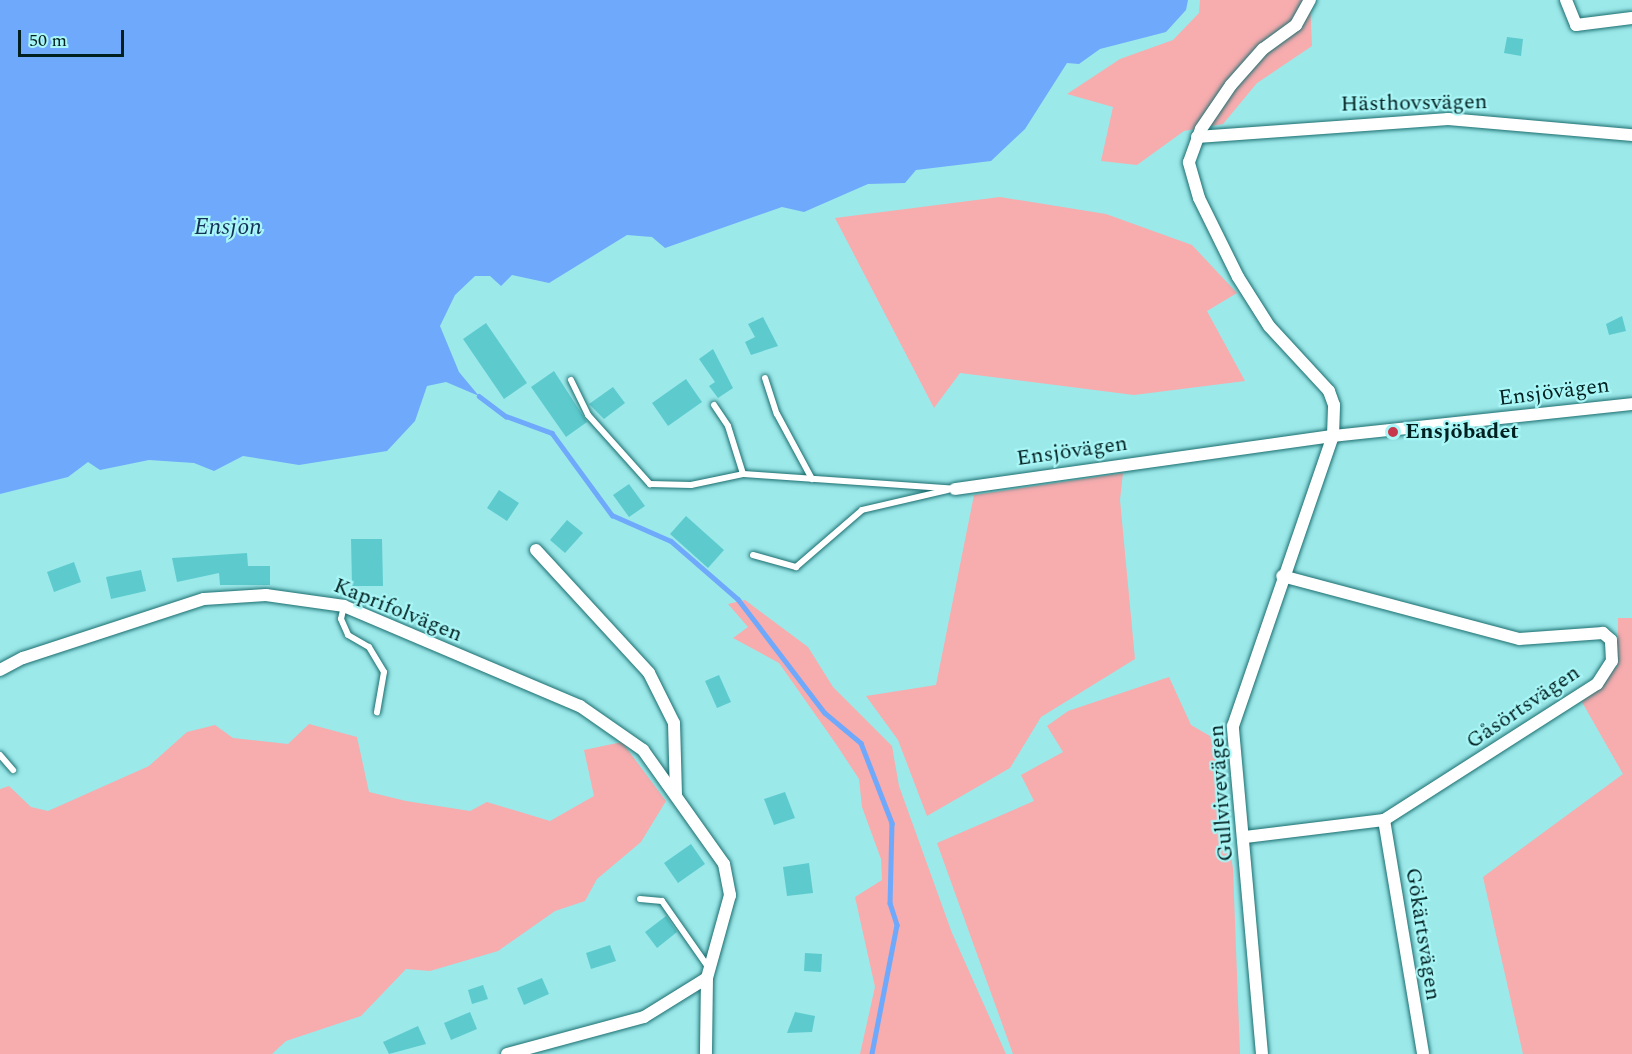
<!DOCTYPE html>
<meta charset="utf-8">
<style>
body{margin:0}
#map{position:relative;width:1632px;height:1054px;overflow:hidden;background:#9ce9ea;font-family:Spectral,serif}
div>[style]{position:absolute}
[style*='--x']{left:calc(var(--x)*1px);top:calc(var(--y)*1px);width:calc(var(--w)*1px);rotate:calc(var(--a)*1deg)}
.green>*{inset:0;background:#f7acae}
.water>*{inset:0;background:#6fa9fb}
.stream>*{height:4.5px;margin:-2.25px;padding:0 2.25px;transform-origin:2.25px;border-radius:2.25px;background:#6fa9fb}
.building>*{inset:0;background:#5dcbce}
.roads{filter:drop-shadow(0 0 2px #1c6e70) drop-shadow(0 0 2px #1c6e70)}
.lane>*{height:6px;margin:-3px;padding:0 3px;transform-origin:3px;border-radius:3px;background:#fff}
.street>*{height:12px;margin:-6px;padding:0 6px;transform-origin:6px;border-radius:6px;background:#fff}
.dots>*{width:16px;height:16px;translate:-50% -50%;box-sizing:border-box;border:3px solid #a9f6f7;border-radius:50%}
span{translate:-50% -50%;white-space:nowrap;text-align:center;line-height:1.15;-webkit-text-stroke:4.5px #a9f6f7;paint-order:stroke}
.street-label{font-size:22px;color:#001f1f}
.poi-label{font-size:22px;color:#001f1f;font-weight:700}
.left{translate:0 -50%;text-align:left}
.water-label{font-size:24px;color:#143058;font-style:italic}
.scale{position:absolute;left:18px;top:30px;width:106px;height:27px;box-sizing:border-box;border:3px solid #001f1f;border-top:0;padding-left:8px;font-size:18px;line-height:21px;white-space:nowrap;color:#001f1f;-webkit-text-stroke:4px #a9f6f7;paint-order:stroke}
</style>
<div id="map">
<div class="green">
<div style="clip-path:polygon(1200px 0,1310px 0,1312px 46px,1257px 83px,1223px 124px,1184px 131px,1137px 165px,1101px 161px,1113px 107px,1067px 94px,1120px 59px,1173px 40px,1199px 13px)"></div>
<div style="clip-path:polygon(1000px 197px,1106px 214px,1192px 245px,1237px 293px,1207px 311px,1245px 381px,1134px 395px,960px 373px,934px 408px,835px 218px)"></div>
<div style="clip-path:polygon(1123px 473px,1120px 500px,1135px 659px,1041px 717px,1010px 768px,927px 816px,898px 740px,866px 696px,936px 685px,974px 495px)"></div>
<div style="clip-path:polygon(745px 600px,808px 647px,833px 687px,892px 746px,899px 786px,952px 933px,1006px 1054px,860px 1054px,875px 987px,855px 897px,882px 880px,881px 859px,862px 807px,859px 779px,836px 744px,779px 663px,733px 638px,748px 627px,728px 604px)"></div>
<div style="clip-path:polygon(1618px 618px,1632px 618px,1632px 1054px,1523px 1054px,1483px 877px,1623px 774px,1582px 702px,1618px 665px)"></div>
<div style="clip-path:polygon(1169px 677px,1191px 725px,1210px 736px,1216px 755px,1233px 869px,1240px 1054px,1013px 1054px,937px 843px,1034px 801px,1021px 775px,1063px 752px,1047px 726px,1068px 711px)"></div>
<div style="clip-path:polygon(309px 724px,357px 737px,369px 792px,406px 801px,470px 811px,487px 802px,550px 821px,594px 796px,584px 750px,622px 742px,666px 801px,641px 842px,597px 879px,585px 901px,555px 911px,498px 951px,430px 971px,406px 969px,361px 1016px,286px 1041px,272px 1054px,0 1054px,0 789px,9px 786px,31px 807px,48px 811px,149px 766px,187px 732px,215px 725px,233px 738px,288px 744px)"></div>
</div>
<div class="water">
<div style="clip-path:polygon(0 0,1188px 0,1186px 10px,1166px 32px,1100px 49px,1079px 64px,1067px 63px,1025px 129px,991px 161px,916px 170px,905px 183px,868px 184px,804px 212px,782px 207px,665px 248px,652px 237px,627px 235px,549px 283px,512px 275px,501px 286px,490px 276px,475px 276px,455px 295px,440px 326px,459px 372px,479px 396px,446px 382px,427px 386px,415px 421px,387px 451px,299px 465px,243px 456px,214px 471px,194px 463px,149px 460px,100px 470px,88px 462px,68px 477px,0 494px)"></div>
</div>
<div class="stream">
<div style="--x:479;--y:396;--w:34;--a:37"></div>
<div style="--x:506;--y:416;--w:49;--a:20.3"></div>
<div style="--x:552;--y:433;--w:102;--a:53.8"></div>
<div style="--x:612;--y:515;--w:64;--a:23.8"></div>
<div style="--x:671;--y:541;--w:89;--a:40.9"></div>
<div style="--x:738;--y:599;--w:143;--a:52.7"></div>
<div style="--x:825;--y:713;--w:47;--a:39.8"></div>
<div style="--x:861;--y:743;--w:86;--a:68.8"></div>
<div style="--x:892;--y:823;--w:80;--a:91.4"></div>
<div style="--x:890;--y:903;--w:23;--a:72"></div>
<div style="--x:897;--y:925;--w:131;--a:101"></div>
</div>
<div class="building">
<div style="clip-path:polygon(1507px 37px,1523px 39px,1521px 56px,1504px 53px)"></div>
<div style="clip-path:polygon(1622px 316px,1626px 331px,1609px 335px,1606px 324px)"></div>
<div style="clip-path:polygon(763px 317px,778px 346px,751px 355px,745px 342px,755px 337px,748px 324px)"></div>
<div style="clip-path:polygon(486px 323px,527px 383px,504px 399px,463px 339px)"></div>
<div style="clip-path:polygon(713px 349px,733px 388px,718px 398px,709px 386px,715px 382px,699px 359px)"></div>
<div style="clip-path:polygon(554px 371px,587px 422px,566px 437px,531px 387px)"></div>
<div style="clip-path:polygon(686px 379px,702px 402px,668px 426px,652px 403px)"></div>
<div style="clip-path:polygon(613px 387px,625px 403px,604px 419px,589px 404px)"></div>
<div style="clip-path:polygon(629px 484px,645px 506px,629px 517px,613px 495px)"></div>
<div style="clip-path:polygon(499px 490px,519px 503px,507px 521px,487px 508px)"></div>
<div style="clip-path:polygon(686px 516px,724px 550px,708px 568px,670px 534px)"></div>
<div style="clip-path:polygon(567px 520px,583px 533px,565px 553px,550px 540px)"></div>
<div style="clip-path:polygon(351px 539px,382px 539px,383px 586px,352px 586px)"></div>
<div style="clip-path:polygon(247px 553px,248px 566px,270px 566px,270px 585px,220px 585px,219px 573px,177px 582px,172px 558px)"></div>
<div style="clip-path:polygon(74px 562px,81px 582px,54px 592px,47px 572px)"></div>
<div style="clip-path:polygon(141px 570px,146px 591px,111px 599px,106px 577px)"></div>
<div style="clip-path:polygon(719px 675px,731px 702px,717px 708px,705px 681px)"></div>
<div style="clip-path:polygon(785px 792px,795px 818px,774px 825px,764px 799px)"></div>
<div style="clip-path:polygon(691px 844px,705px 864px,678px 883px,664px 863px)"></div>
<div style="clip-path:polygon(809px 863px,813px 893px,787px 896px,783px 867px)"></div>
<div style="clip-path:polygon(666px 916px,677px 932px,657px 948px,645px 932px)"></div>
<div style="clip-path:polygon(610px 945px,616px 961px,591px 969px,586px 953px)"></div>
<div style="clip-path:polygon(805px 953px,822px 954px,821px 972px,804px 971px)"></div>
<div style="clip-path:polygon(542px 978px,549px 994px,524px 1005px,517px 988px)"></div>
<div style="clip-path:polygon(483px 985px,488px 999px,472px 1004px,468px 990px)"></div>
<div style="clip-path:polygon(470px 1012px,477px 1029px,451px 1040px,444px 1023px)"></div>
<div style="clip-path:polygon(795px 1012px,815px 1016px,812px 1032px,787px 1033px)"></div>
<div style="clip-path:polygon(418px 1026px,426px 1044px,389px 1054px,383px 1042px)"></div>
</div>
<div class="roads">
<div class="lane">
<div style="--x:765;--y:378;--w:38;--a:72"></div>
<div style="--x:777;--y:414;--w:74;--a:61.7"></div>
<div style="--x:571;--y:380;--w:39;--a:64"></div>
<div style="--x:588;--y:415;--w:93;--a:48.1"></div>
<div style="--x:650;--y:484;--w:41;--a:1.4"></div>
<div style="--x:691;--y:485;--w:53;--a:-11.9"></div>
<div style="--x:743;--y:474;--w:213;--a:4"></div>
<div style="--x:714;--y:405;--w:25;--a:56"></div>
<div style="--x:728;--y:426;--w:50;--a:72.6"></div>
<div style="--x:753;--y:555;--w:45;--a:15.6"></div>
<div style="--x:796;--y:567;--w:87;--a:-40.8"></div>
<div style="--x:862;--y:510;--w:88;--a:-13.1"></div>
<div style="--x:344;--y:606;--w:13;--a:103"></div>
<div style="--x:341;--y:619;--w:17;--a:66"></div>
<div style="--x:348;--y:635;--w:24;--a:30"></div>
<div style="--x:369;--y:647;--w:29;--a:59"></div>
<div style="--x:384;--y:672;--w:41;--a:99.9"></div>
<div style="--x:0;--y:755;--w:20;--a:49"></div>
<div style="--x:640;--y:899;--w:22;--a:5"></div>
<div style="--x:662;--y:901;--w:82;--a:55"></div>
</div>
<div class="street">
<div style="--x:1566;--y:0;--w:27;--a:68"></div>
<div style="--x:1576;--y:25;--w:56;--a:-7.1"></div>
<div style="--x:1197;--y:137;--w:252;--a:-4.1"></div>
<div style="--x:1448;--y:119;--w:185;--a:5"></div>
<div style="--x:955;--y:489;--w:382;--a:-8"></div>
<div style="--x:1333;--y:436;--w:301;--a:-6.1"></div>
<div style="--x:536;--y:550;--w:167;--a:47.4"></div>
<div style="--x:649;--y:673;--w:56;--a:63.4"></div>
<div style="--x:674;--y:723;--w:71;--a:88.4"></div>
<div style="--x:0;--y:670;--w:26;--a:-28"></div>
<div style="--x:23;--y:658;--w:190;--a:-18.1"></div>
<div style="--x:204;--y:599;--w:62;--a:-3.7"></div>
<div style="--x:266;--y:595;--w:79;--a:8"></div>
<div style="--x:344;--y:606;--w:256;--a:23"></div>
<div style="--x:580;--y:706;--w:77;--a:34.9"></div>
<div style="--x:643;--y:750;--w:140;--a:54.6"></div>
<div style="--x:724;--y:864;--w:32;--a:79"></div>
<div style="--x:730;--y:895;--w:86;--a:105.5"></div>
<div style="--x:707;--y:978;--w:76;--a:90.8"></div>
<div style="--x:1384;--y:820;--w:237;--a:80.5"></div>
<div style="--x:1245;--y:837;--w:140;--a:-7"></div>
<div style="--x:1384;--y:820;--w:253;--a:-32.6"></div>
<div style="--x:1597;--y:684;--w:27;--a:-57"></div>
<div style="--x:1612;--y:661;--w:21;--a:-93"></div>
<div style="--x:1611;--y:640;--w:11;--a:-139"></div>
<div style="--x:1603;--y:633;--w:84;--a:175.9"></div>
<div style="--x:1519;--y:639;--w:245;--a:-165.1"></div>
<div style="--x:507;--y:1054;--w:142;--a:-15.1"></div>
<div style="--x:644;--y:1017;--w:74;--a:-31.8"></div>
<div style="--x:1262;--y:1054;--w:329;--a:-95.1"></div>
<div style="--x:1233;--y:726;--w:307;--a:-71"></div>
<div style="--x:1333;--y:436;--w:31;--a:-88"></div>
<div style="--x:1334;--y:405;--w:15;--a:-110"></div>
<div style="--x:1329;--y:391;--w:88;--a:-132.7"></div>
<div style="--x:1269;--y:326;--w:58;--a:-122.3"></div>
<div style="--x:1238;--y:277;--w:88;--a:-116.3"></div>
<div style="--x:1199;--y:198;--w:37;--a:-106"></div>
<div style="--x:1189;--y:162;--w:35;--a:-70"></div>
<div style="--x:1201;--y:129;--w:53;--a:-55.7"></div>
<div style="--x:1231;--y:85;--w:48;--a:-48.4"></div>
<div style="--x:1263;--y:49;--w:41;--a:-36"></div>
<div style="--x:1296;--y:25;--w:29;--a:-61"></div>
</div>
</div>
<div class="dots">
<div style="left:1393px;top:432px;background:#c8384d"></div>
</div>
<div class="street-label">
<span style="left:1414px;top:103px;rotate:-1deg">Hästhovsvägen</span>
<span style="left:1554px;top:392px;rotate:-7deg">Ensjövägen</span>
<span style="left:1072px;top:451px;rotate:-8deg">Ensjövägen</span>
<span style="left:398px;top:610px;rotate:22deg">Kaprifolvägen</span>
<span style="left:1523px;top:707px;rotate:-34deg">Gåsörtsvägen</span>
<span style="left:1221px;top:793px;rotate:-94deg">Gullvivevägen</span>
<span style="left:1423px;top:934px;rotate:81deg">Gökärtsvägen</span>
</div>
<div class="poi-label">
<span class="left" style="left:1405px;top:432px">Ensjöbadet</span>
</div>
<div class="water-label">
<span style="left:228px;top:228px">Ensjön</span>
</div>
<div class="scale">50 m</div>
</div>
